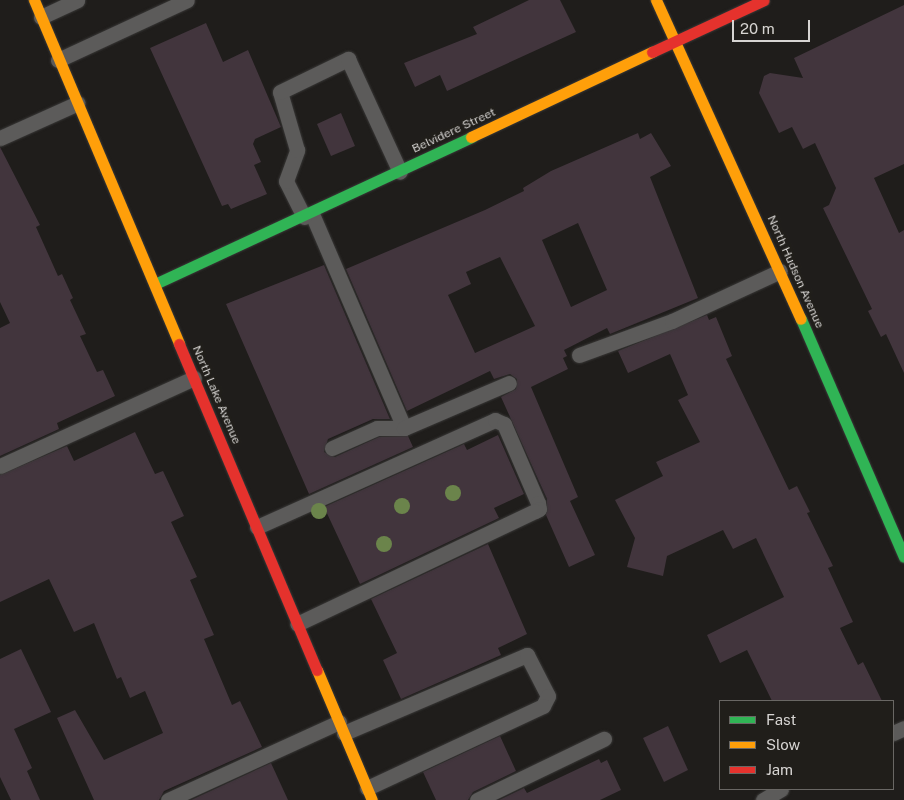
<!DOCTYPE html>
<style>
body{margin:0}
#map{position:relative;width:904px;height:800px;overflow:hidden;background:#1f1d1b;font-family:"Public Sans",sans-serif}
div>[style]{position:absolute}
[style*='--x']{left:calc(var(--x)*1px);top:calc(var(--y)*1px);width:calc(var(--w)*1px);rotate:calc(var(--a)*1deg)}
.building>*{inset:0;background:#42353d}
.roads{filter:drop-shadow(0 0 1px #393837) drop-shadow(0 0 1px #393837)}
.lane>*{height:15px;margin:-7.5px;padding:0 7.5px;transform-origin:7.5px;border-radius:7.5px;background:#5c5b5a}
.fast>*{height:11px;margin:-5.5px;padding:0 5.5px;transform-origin:5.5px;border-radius:5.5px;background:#30b455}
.slow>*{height:11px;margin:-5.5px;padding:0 5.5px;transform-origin:5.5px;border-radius:5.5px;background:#ff9f0a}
.jam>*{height:11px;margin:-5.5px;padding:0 5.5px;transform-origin:5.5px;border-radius:5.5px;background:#e5322d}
.trees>*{width:16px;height:16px;margin:-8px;border-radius:50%;background:#6b844b}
span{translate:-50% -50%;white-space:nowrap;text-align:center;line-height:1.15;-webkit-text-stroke:5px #201e1a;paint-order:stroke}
.street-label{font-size:12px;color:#d7d5d3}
.legend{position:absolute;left:719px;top:700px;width:175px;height:90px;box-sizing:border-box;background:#201e1a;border:1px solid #696764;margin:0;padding:6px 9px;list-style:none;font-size:15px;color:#d7d5d3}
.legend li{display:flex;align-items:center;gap:10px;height:25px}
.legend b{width:25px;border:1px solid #696764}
.scale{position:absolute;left:732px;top:20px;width:78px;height:22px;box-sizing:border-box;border:2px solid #d7d5d3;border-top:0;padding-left:6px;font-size:15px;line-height:18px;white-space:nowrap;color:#d7d5d3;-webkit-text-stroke:4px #201e1a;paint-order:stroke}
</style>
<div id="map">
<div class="building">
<div style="clip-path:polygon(529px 0,560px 0,576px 32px,447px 91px,440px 75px,415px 87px,404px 63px,477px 34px,473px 27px)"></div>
<div style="clip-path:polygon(904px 5px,904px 164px,874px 178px,899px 233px,904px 230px,904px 373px,886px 334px,881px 337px,868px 311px,872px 309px,823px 208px,829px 205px,836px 188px,815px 143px,803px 149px,792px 127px,779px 133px,759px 93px,764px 76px,770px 73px,803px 78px,794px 58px)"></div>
<div style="clip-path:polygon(206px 23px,223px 62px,248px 50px,281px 127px,255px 139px,253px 144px,261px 162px,254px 165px,267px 194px,231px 209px,228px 204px,222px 206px,150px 48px)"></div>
<div style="clip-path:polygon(341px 113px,355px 146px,331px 156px,317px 124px)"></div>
<div style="clip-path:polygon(evenodd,638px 133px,640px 139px,651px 133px,671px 166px,650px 177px,698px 298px,610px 334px,607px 328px,564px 350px,567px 356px,563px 358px,568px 369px,531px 387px,578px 497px,570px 501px,595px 555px,569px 567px,546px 515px,547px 499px,501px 397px,516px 389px,517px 379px,510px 374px,494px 379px,490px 371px,407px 411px,346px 269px,485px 210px,524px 191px,523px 188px,551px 171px,638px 133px,578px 223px,607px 290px,571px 307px,542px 240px,578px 223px,638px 133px,500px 257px,535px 326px,475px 353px,448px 295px,471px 284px,466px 272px,500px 257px)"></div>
<div style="clip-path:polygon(0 147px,40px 225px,36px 227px,58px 276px,62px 274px,73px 298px,70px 300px,86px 334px,80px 336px,97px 372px,103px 370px,115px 396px,57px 423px,59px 429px,0 456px,0 328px,10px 323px,0 302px)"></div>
<div style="clip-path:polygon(324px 265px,390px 419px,373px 419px,328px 439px,324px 452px,335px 457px,379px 437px,408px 436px,413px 447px,309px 494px,226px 304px)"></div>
<div style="clip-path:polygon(707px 315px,709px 320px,716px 317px,732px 356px,726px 359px,789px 490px,797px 486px,810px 512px,807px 513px,833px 566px,828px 568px,853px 622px,840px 628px,858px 665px,863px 662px,882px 701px,772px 701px,747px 650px,720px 663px,707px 635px,784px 597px,756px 538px,733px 549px,723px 530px,667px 556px,663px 576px,627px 567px,635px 538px,615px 500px,663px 476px,656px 462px,700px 442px,678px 400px,688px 395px,670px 354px,628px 373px,618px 351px)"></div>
<div style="clip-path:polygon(135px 432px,155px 474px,163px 471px,184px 516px,171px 522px,197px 577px,190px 580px,214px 635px,204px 639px,232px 705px,240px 701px,262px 747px,164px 791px,159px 800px,94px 800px,57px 718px,75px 710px,104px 760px,163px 733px,145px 691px,130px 698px,121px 677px,117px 679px,94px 623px,74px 632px,49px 579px,0 602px,0 475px,67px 446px,74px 461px)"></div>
<div style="clip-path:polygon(498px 435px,524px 494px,494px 508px,499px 518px,360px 584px,324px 507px,464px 444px,467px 450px)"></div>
<div style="clip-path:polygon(488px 544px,527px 634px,498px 648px,501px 655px,401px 699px,383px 660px,397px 653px,371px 599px)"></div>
<div style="clip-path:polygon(21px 649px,51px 712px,14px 729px,32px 768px,27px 771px,40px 800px,11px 800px,0 777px,0 659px)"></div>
<div style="clip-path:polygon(668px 726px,688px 770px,664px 782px,643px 738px)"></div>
<div style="clip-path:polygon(500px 736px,516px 771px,473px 792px,468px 800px,436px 800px,423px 772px)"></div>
<div style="clip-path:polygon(599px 759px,601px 763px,607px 760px,621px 790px,600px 800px,499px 800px,524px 788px,527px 793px)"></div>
<div style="clip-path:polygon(271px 763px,288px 800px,191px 800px)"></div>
</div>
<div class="roads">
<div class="lane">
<div style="--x:41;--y:17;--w:40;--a:-25"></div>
<div style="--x:58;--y:60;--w:142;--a:-24.9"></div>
<div style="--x:0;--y:138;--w:85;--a:-24.2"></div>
<div style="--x:312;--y:214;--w:233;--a:66.7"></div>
<div style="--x:304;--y:217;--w:40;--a:-116.6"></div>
<div style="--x:286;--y:181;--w:33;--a:-70"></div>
<div style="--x:297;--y:150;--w:60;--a:-106.3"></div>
<div style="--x:280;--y:92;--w:76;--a:-25.9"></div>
<div style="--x:348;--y:59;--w:124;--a:65.3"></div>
<div style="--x:579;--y:355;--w:99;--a:-20.1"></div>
<div style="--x:672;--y:321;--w:119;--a:-24.8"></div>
<div style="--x:332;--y:448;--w:49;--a:-24"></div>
<div style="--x:377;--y:428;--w:27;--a:0"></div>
<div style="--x:404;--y:428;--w:114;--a:-23.2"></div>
<div style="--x:0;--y:466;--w:213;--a:-24.4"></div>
<div style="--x:257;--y:527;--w:261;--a:-24.2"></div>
<div style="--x:495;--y:420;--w:10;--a:24"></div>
<div style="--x:504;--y:424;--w:86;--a:66.7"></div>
<div style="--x:538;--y:503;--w:6;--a:81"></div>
<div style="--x:539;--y:509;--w:4;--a:153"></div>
<div style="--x:535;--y:511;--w:263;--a:154.6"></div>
<div style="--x:344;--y:733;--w:199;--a:-23.1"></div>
<div style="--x:527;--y:655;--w:46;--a:62.9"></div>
<div style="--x:548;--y:696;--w:11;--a:117"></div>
<div style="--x:543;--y:706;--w:194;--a:155"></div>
<div style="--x:893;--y:733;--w:12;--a:-24"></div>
<div style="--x:168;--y:800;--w:188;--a:-24.5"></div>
<div style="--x:477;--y:800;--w:141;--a:-25.7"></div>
<div style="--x:763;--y:800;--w:21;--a:-31"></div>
</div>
<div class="fast">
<div style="--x:155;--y:284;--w:349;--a:-24.9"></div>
<div style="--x:801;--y:319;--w:259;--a:66.6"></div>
</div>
<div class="slow">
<div style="--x:34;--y:0;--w:373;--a:67.1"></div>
<div style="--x:656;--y:0;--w:350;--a:65.6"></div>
<div style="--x:471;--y:137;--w:200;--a:-25.2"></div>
<div style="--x:317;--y:670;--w:141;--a:67.1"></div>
</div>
<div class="jam">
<div style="--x:652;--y:52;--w:123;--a:-24.9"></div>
<div style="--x:179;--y:344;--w:354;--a:67.1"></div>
</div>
</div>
<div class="trees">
<div style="left:453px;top:493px"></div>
<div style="left:402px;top:506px"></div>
<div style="left:319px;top:511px"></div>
<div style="left:384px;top:544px"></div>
</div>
<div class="street-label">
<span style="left:454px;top:131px;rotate:-25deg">Belvidere Street</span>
<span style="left:795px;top:272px;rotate:66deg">North Hudson Avenue</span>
<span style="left:216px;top:395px;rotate:67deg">North Lake Avenue</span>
</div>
<ul class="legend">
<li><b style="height:6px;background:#30b455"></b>Fast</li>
<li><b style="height:6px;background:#ff9f0a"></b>Slow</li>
<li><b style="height:6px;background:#e5322d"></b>Jam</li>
</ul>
<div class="scale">20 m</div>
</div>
